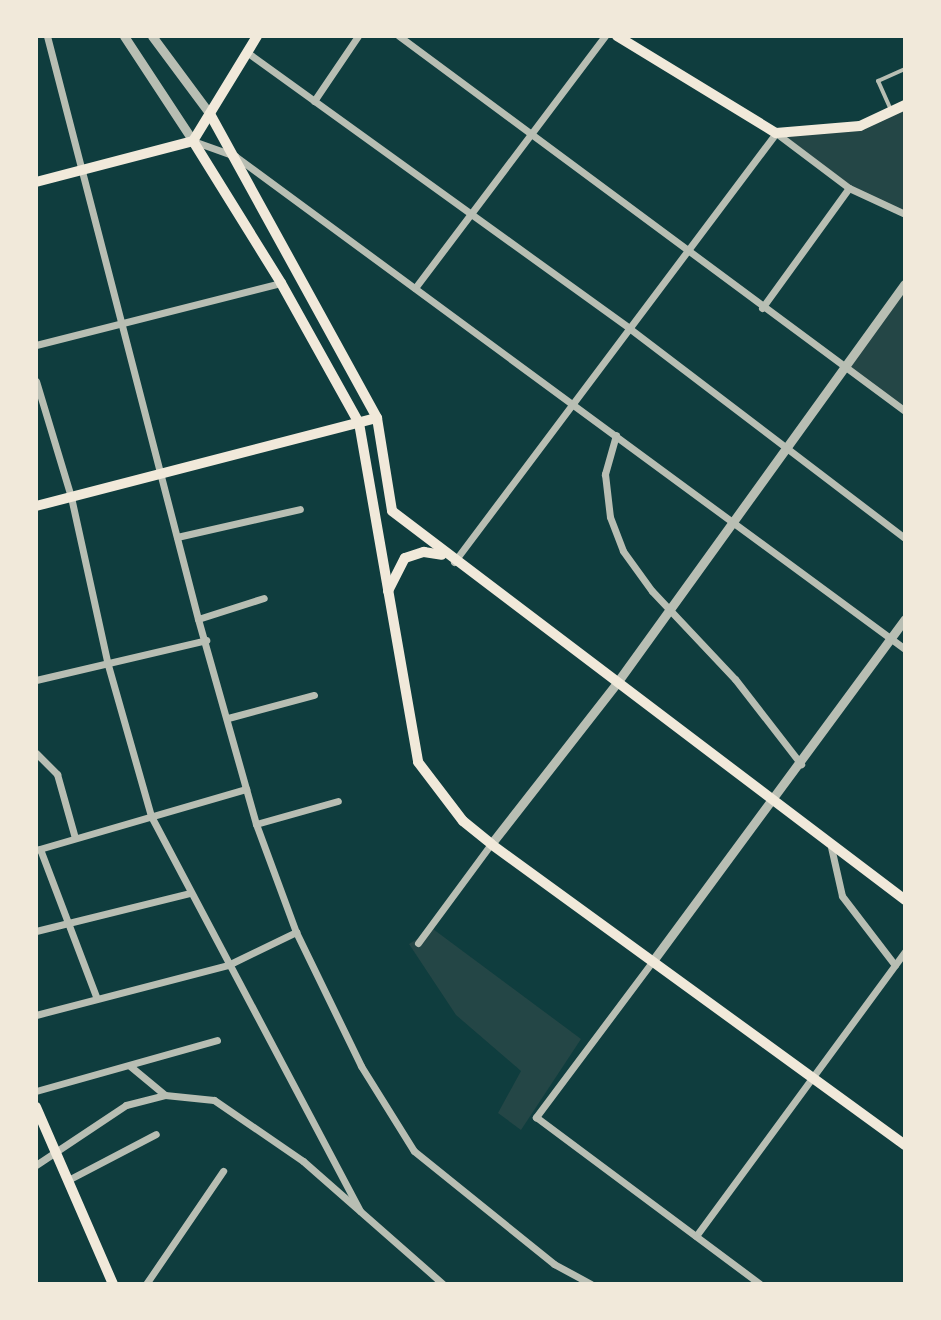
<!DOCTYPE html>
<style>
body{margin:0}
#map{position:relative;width:941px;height:1320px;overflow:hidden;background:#0f3d3e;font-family:Ubuntu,sans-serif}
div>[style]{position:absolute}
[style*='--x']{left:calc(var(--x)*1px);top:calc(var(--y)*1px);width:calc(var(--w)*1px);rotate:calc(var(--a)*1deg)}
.green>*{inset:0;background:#244646}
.service>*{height:4px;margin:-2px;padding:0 2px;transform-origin:2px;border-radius:2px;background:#b8beb3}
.minor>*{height:7px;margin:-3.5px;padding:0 3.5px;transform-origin:3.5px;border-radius:3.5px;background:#b8beb3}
.tertiary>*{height:9px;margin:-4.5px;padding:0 4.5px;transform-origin:4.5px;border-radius:4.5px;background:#b8beb3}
.secondary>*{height:10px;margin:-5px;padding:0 5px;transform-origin:5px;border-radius:5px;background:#f1e9da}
span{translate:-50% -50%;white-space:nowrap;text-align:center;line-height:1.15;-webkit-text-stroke:8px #f1e9da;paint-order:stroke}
.frame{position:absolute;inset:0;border:38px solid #f1e9da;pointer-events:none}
</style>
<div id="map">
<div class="green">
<div style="clip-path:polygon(905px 105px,905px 214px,849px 188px,782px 133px,860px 126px)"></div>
<div style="clip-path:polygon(905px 284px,905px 411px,847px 371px)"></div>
<div style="clip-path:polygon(433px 929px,581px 1039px,521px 1130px,498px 1113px,521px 1071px,456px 1015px,409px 944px)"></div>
</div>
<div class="service">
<div style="--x:891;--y:110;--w:32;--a:-114"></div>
<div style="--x:878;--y:81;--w:30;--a:-24"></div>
</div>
<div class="minor">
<div style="--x:47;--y:36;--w:602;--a:75.48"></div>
<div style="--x:198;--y:619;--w:213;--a:74.2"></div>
<div style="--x:256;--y:824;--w:115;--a:69.7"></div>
<div style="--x:296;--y:932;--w:149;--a:64.1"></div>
<div style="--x:361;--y:1066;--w:100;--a:58.1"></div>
<div style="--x:414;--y:1151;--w:180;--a:38.9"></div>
<div style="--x:554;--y:1264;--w:42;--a:28.4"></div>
<div style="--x:399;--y:36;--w:630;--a:36.54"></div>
<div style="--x:248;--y:53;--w:470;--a:35.8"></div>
<div style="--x:629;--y:328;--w:347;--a:37.3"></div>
<div style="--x:314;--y:101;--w:78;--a:-55.9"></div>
<div style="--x:193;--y:141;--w:45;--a:19.7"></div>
<div style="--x:235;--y:156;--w:832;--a:36.35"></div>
<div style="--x:415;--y:288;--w:316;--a:-53"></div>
<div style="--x:762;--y:308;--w:148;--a:-54.1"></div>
<div style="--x:36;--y:345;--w:253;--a:-14.2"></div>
<div style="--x:36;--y:381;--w:121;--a:73.2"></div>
<div style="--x:71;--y:497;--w:172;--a:77.6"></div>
<div style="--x:108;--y:665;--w:157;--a:74.1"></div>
<div style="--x:151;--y:816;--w:447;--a:62.1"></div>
<div style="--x:616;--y:435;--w:41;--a:105.8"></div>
<div style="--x:605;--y:474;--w:43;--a:83.4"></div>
<div style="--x:610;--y:517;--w:36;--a:69"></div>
<div style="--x:623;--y:551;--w:49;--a:54.1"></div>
<div style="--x:652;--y:591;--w:121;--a:46.7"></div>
<div style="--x:735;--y:679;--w:108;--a:52.2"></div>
<div style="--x:177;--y:537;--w:126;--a:-12.8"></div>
<div style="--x:454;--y:562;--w:536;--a:-53.11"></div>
<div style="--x:776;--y:133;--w:91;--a:37"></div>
<div style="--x:849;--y:188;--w:62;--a:24.9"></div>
<div style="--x:198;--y:619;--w:69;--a:-17.7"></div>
<div style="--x:36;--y:680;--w:175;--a:-13.2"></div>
<div style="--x:228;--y:718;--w:89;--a:-15"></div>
<div style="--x:36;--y:753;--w:30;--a:45"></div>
<div style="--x:57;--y:774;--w:66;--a:74.3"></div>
<div style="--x:256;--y:824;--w:85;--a:-15.7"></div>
<div style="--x:831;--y:847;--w:50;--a:77.3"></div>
<div style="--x:842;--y:896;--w:87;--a:52.5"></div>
<div style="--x:40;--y:849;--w:160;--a:69.2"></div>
<div style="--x:36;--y:850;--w:219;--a:-16.2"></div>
<div style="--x:36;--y:931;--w:158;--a:-13.9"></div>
<div style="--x:418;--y:943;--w:123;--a:-53.6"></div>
<div style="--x:652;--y:962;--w:194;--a:126.8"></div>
<div style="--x:536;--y:1117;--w:279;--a:36.7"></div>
<div style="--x:36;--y:1015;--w:198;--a:-14.6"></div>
<div style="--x:228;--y:965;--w:76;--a:-25.9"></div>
<div style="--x:130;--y:1066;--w:45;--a:39.6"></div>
<div style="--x:36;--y:1091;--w:188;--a:-15.7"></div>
<div style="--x:36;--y:1165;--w:108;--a:-33.7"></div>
<div style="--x:126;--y:1105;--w:40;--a:-14.4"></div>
<div style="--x:165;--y:1095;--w:49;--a:5.8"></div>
<div style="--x:214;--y:1100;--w:108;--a:34.4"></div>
<div style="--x:303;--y:1161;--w:186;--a:41.3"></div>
<div style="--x:68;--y:1180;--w:99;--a:-27.6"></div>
<div style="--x:696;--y:1236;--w:353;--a:-53.7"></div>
<div style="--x:146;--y:1284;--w:137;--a:-55.7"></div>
</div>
<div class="tertiary">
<div style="--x:124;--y:36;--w:126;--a:56.7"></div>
<div style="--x:152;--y:36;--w:97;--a:53.4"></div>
<div style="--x:491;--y:844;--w:203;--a:-52"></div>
<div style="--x:616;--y:684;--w:493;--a:-54.2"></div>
<div style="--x:652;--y:962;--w:426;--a:-53.6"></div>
</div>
<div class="secondary">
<div style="--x:617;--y:36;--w:186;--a:31.4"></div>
<div style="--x:776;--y:133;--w:84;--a:-4.8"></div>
<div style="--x:860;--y:126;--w:50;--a:-25"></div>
<div style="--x:210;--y:114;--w:347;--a:61.2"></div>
<div style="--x:377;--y:418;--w:94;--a:80.8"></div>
<div style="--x:392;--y:511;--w:644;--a:37.17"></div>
<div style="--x:193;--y:141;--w:167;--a:58.2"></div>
<div style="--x:281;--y:283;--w:160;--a:60.9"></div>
<div style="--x:359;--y:423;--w:344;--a:80.1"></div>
<div style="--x:418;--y:762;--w:74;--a:52.7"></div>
<div style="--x:463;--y:821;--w:36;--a:39"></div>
<div style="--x:491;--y:844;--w:512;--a:36.02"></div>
<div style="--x:36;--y:182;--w:162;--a:-14.6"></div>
<div style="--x:193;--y:141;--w:123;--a:-58.6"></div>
<div style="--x:36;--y:506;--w:352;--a:-14.5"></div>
<div style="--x:388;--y:591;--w:37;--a:-63"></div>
<div style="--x:405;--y:558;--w:20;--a:-18"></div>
<div style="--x:424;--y:552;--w:18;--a:9"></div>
<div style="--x:36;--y:1107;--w:193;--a:66.5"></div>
</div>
<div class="frame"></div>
</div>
